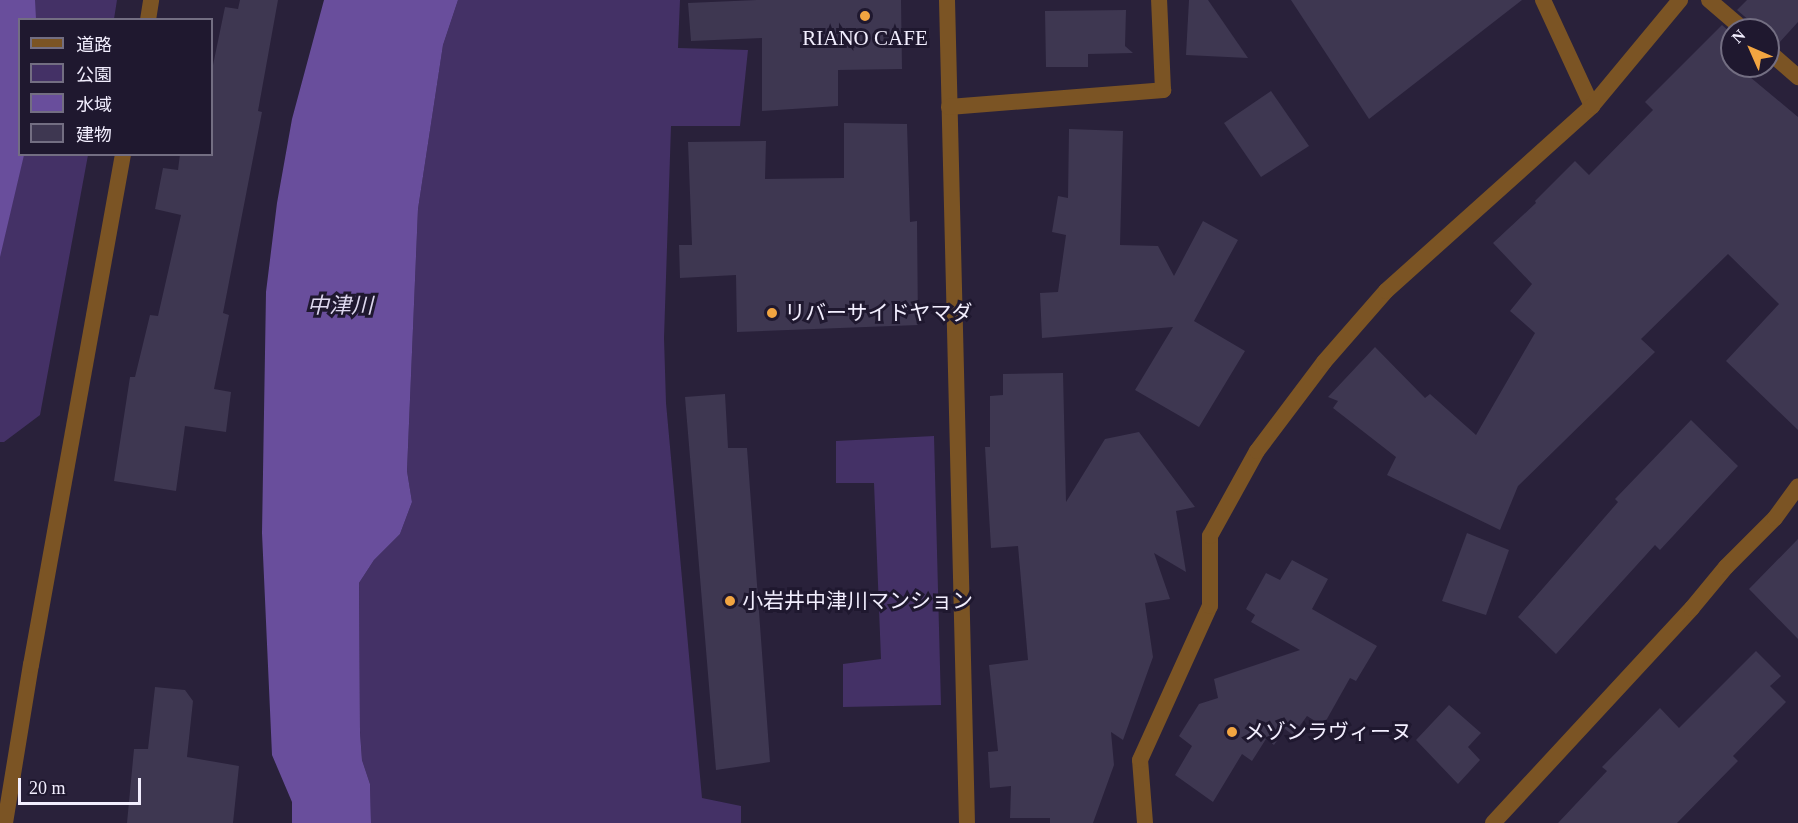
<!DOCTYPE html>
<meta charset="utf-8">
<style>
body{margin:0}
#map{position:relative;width:1798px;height:823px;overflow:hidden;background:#29213a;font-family:"Times New Roman","Noto Sans JP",serif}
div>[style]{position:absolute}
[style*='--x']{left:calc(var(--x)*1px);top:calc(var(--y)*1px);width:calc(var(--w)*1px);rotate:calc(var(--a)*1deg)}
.green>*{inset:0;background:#443166}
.water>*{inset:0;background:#694e9c}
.building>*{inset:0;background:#3e3751}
.minor>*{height:16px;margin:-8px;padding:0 8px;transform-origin:8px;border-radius:8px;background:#7b5424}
.dots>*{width:16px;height:16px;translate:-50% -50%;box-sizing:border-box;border:3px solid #1f182f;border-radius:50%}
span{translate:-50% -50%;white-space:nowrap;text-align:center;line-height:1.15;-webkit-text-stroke:6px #1f182f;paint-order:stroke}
.poi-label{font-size:21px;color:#f2eefe}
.left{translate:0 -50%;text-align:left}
.water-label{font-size:22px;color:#ddd7ee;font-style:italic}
.legend{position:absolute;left:18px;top:18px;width:195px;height:138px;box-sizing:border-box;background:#1f182f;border:2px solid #736e82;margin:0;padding:8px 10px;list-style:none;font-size:18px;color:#f2eefe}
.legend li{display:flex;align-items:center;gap:12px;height:30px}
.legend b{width:30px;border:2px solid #736e82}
.north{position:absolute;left:1720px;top:18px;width:60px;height:60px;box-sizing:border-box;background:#1f182f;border:2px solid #736e82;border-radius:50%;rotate:315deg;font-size:16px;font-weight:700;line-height:24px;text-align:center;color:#f2eefe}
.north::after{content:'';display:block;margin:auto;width:21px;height:27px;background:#f2a541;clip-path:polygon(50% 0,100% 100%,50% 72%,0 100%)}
.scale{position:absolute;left:18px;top:778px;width:123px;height:27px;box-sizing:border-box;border:3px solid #f2eefe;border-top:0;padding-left:8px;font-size:18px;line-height:21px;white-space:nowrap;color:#f2eefe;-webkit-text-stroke:4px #1f182f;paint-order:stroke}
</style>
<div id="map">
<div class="green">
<div style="clip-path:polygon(0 0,117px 0,114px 19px,20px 20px,20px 154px,88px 155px,40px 415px,4px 442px,0 442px)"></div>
<div style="clip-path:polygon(458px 0,680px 0,678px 48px,748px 50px,740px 126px,671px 126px,664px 338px,666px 403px,702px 798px,741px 806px,741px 823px,371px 823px,370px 784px,362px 760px,360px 731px,359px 583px,374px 560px,400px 534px,412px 502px,407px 471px,418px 209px,443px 45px)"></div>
<div style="clip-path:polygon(934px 436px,941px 705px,843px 707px,843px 664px,881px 659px,874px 483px,836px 483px,836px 441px)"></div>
</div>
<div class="water">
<div style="clip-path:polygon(0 0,35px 0,36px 19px,20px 20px,20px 154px,24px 155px,0 257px)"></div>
<div style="clip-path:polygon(324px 0,458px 0,443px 45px,418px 209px,407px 471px,412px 502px,400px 534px,374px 560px,359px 583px,360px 732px,362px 760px,370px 784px,371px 823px,292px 823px,292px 802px,272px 755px,262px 533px,266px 292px,277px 203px,292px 119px)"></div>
</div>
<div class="building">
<div style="clip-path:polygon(240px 0,278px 0,258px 111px,262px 112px,223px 313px,229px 315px,214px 389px,231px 392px,226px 432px,185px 426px,176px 491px,114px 481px,130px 377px,135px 377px,150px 315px,158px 316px,181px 215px,155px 209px,163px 168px,178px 170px,180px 154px,212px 154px,212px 70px,225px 7px,238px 9px)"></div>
<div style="clip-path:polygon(757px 0,901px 0,902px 69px,838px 70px,838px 106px,762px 111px,762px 38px,691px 41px,688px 3px)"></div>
<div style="clip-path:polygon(1189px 0,1208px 0,1248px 58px,1186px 55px)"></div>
<div style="clip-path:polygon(1291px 0,1522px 0,1369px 119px)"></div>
<div style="clip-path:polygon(1747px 0,1798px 0,1798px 22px,1777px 45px,1768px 41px,1768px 30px,1754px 30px,1751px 22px,1737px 10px)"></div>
<div style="clip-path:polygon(1126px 10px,1125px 46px,1133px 53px,1088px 54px,1088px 67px,1046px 67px,1045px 11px)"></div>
<div style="clip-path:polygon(1722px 25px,1732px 34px,1732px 66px,1759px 66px,1750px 77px,1798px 117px,1798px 430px,1726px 361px,1779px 304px,1728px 254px,1641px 339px,1655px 352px,1518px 486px,1500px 530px,1387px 475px,1396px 457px,1333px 408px,1338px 401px,1328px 397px,1375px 347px,1425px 398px,1430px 394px,1476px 435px,1535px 333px,1510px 311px,1532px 284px,1493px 243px,1536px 203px,1535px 201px,1575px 161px,1589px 175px,1653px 110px,1645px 102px)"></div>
<div style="clip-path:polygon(1271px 91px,1309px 146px,1261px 177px,1224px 123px)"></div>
<div style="clip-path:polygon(844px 123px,907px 124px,910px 222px,917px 221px,918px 325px,737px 332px,736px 275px,680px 278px,679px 245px,692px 245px,688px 142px,766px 141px,765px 179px,844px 178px)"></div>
<div style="clip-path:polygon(1069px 129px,1123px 131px,1120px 245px,1158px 246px,1174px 276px,1203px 221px,1238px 240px,1194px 321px,1245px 351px,1199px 427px,1135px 390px,1173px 327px,1042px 338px,1040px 293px,1058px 292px,1066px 235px,1052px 232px,1058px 196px,1068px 198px)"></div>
<div style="clip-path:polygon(1063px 373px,1066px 502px,1105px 439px,1139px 432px,1195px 507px,1176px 511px,1186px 572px,1154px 553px,1170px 599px,1145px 603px,1153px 657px,1123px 740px,1111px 732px,1114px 765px,1093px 823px,1050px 823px,1050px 818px,1010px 818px,1011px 786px,990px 788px,988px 752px,998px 751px,989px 665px,1028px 660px,1018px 546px,991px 548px,985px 447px,990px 447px,990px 396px,1003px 395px,1003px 374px)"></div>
<div style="clip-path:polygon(725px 394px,728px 448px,747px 448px,770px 762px,716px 770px,685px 397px)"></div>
<div style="clip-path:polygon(1691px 420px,1738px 466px,1660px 550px,1655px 545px,1556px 654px,1518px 617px,1618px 502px,1615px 499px)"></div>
<div style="clip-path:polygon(1467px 533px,1509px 550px,1486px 615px,1442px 601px)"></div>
<div style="clip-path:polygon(1798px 539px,1798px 639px,1749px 589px)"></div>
<div style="clip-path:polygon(1292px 560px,1328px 579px,1312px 609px,1377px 646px,1356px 681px,1350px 678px,1323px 726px,1307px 716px,1293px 735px,1285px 729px,1274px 745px,1266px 739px,1252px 761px,1242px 754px,1213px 802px,1175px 775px,1192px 746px,1179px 736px,1199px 704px,1218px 698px,1214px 679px,1300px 650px,1251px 622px,1255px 615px,1246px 609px,1266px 573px,1280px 580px)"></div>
<div style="clip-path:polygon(1756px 651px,1781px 676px,1770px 686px,1786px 702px,1733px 756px,1738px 761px,1677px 823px,1558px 823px,1607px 771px,1602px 767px,1660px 708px,1679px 728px)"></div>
<div style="clip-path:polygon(155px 687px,185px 690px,193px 701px,187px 757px,239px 766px,233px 823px,127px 823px,134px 749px,148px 749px)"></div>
<div style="clip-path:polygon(1449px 705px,1481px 733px,1468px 747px,1480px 760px,1458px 784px,1416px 740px)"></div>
</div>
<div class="minor">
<div style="--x:947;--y:0;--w:823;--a:88.61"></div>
<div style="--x:1543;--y:0;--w:117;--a:65.2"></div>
<div style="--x:1709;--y:0;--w:46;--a:40.6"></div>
<div style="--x:148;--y:20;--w:20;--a:-81"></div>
<div style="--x:1768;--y:51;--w:40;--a:41"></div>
<div style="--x:949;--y:107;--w:215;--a:-4.5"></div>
<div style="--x:1163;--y:90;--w:90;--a:-92.5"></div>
<div style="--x:5;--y:823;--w:160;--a:-80.7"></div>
<div style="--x:31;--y:665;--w:519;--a:-79.79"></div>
<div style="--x:1145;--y:823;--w:63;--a:-94.5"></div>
<div style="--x:1140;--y:760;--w:169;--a:-65.6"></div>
<div style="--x:1210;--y:606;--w:70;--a:-90"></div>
<div style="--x:1210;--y:536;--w:97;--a:-61.1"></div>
<div style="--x:1257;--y:451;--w:111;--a:-53"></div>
<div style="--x:1324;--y:362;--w:94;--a:-48.9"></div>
<div style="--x:1386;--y:291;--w:277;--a:-41.9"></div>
<div style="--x:1592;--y:106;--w:138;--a:-50.3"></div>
<div style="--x:1493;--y:823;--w:293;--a:-47.2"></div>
<div style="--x:1692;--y:608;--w:53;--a:-50.3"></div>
<div style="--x:1726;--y:567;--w:69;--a:-45"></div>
<div style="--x:1775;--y:518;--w:39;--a:-54"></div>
</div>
<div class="dots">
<div style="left:865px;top:16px;background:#f2a541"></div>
<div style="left:772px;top:313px;background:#f2a541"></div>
<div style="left:730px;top:601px;background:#f2a541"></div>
<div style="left:1232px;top:732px;background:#f2a541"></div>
</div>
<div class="poi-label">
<span style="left:865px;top:38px">RIANO CAFE</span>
<span class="left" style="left:784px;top:313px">リバーサイドヤマダ</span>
<span class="left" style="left:742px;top:601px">小岩井中津川マンション</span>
<span class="left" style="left:1244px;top:732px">メゾンラヴィーヌ</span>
</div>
<div class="water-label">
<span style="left:340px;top:306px">中津川</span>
</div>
<ul class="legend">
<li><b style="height:8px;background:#7b5424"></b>道路</li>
<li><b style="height:16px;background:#443166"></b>公園</li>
<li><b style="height:16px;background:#694e9c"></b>水域</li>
<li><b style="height:16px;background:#3e3751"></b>建物</li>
</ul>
<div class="north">N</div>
<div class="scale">20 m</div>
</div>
